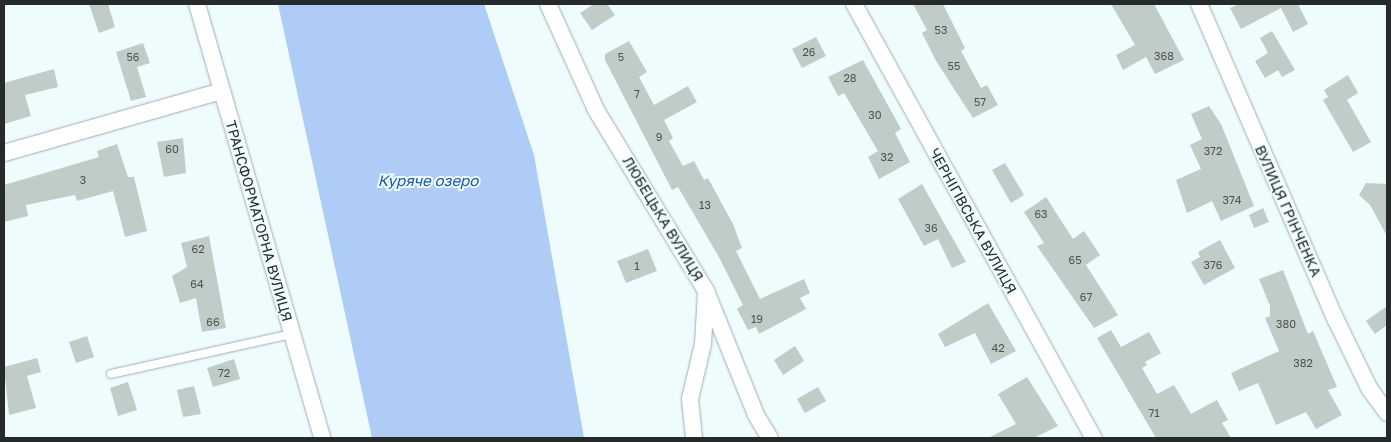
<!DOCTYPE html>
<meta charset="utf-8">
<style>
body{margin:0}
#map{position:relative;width:1391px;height:442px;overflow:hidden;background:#eefcfd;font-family:"Golos Text",sans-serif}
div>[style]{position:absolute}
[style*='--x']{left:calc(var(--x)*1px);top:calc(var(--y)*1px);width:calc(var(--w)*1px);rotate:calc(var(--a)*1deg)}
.water>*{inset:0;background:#afccf7}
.building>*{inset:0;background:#c0ccc8}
.roads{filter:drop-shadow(0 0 1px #a0adae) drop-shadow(0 0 1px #a0adae)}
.lane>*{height:8px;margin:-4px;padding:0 4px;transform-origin:4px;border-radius:4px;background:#fff}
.street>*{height:16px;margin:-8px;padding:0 8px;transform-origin:8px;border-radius:8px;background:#fff}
span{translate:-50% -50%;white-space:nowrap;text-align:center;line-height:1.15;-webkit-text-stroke:4px #eefcfd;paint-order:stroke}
.number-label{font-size:11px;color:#4c5252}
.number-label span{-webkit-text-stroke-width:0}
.street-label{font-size:14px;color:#252a2a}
.water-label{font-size:15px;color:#1c54a6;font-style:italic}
.frame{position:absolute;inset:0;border:5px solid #252a2a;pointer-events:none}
</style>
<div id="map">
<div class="water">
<div style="clip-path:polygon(278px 4px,484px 4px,534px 155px,584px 438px,372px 438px)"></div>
</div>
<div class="building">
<div style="clip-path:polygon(89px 4px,108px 4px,115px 27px,99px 33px)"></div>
<div style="clip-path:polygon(594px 4px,607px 4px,615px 15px,592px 30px,580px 13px)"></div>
<div style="clip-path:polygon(913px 4px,943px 4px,965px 48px,961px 51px,981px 88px,987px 85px,998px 105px,973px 118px,936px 61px,922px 33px,927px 30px)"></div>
<div style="clip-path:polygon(1111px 4px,1154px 4px,1184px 60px,1155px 74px,1146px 57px,1123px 70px,1116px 55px,1135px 45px)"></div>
<div style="clip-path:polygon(1239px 4px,1298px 4px,1308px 24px,1293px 32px,1281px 8px,1241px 29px,1230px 8px)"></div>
<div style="clip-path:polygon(1272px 31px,1295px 70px,1282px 77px,1278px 70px,1265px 78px,1255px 61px,1268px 53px,1260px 38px)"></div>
<div style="clip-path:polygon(816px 37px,826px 56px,802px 68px,792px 49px)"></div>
<div style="clip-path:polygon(629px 41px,647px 72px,639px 77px,654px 105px,688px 86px,697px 102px,664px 120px,673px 138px,669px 141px,683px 166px,694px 161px,704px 180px,708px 178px,733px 224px,742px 248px,736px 251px,760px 299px,804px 279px,810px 293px,800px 298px,806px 309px,759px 334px,756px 327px,748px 330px,737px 309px,743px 305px,720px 259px,678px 187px,672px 190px,605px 60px,605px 54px)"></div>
<div style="clip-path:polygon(143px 43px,150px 63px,137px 67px,146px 97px,131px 101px,116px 52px)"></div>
<div style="clip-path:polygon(863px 60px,901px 129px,895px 133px,910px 162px,879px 179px,868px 157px,878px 151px,844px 93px,838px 96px,828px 77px)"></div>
<div style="clip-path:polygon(54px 69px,58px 87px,25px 95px,31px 116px,4px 124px,4px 83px)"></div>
<div style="clip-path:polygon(1348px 75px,1358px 93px,1347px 100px,1371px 142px,1353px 152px,1323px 100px,1328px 97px,1324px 90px)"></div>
<div style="clip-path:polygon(1209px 106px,1221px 124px,1254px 206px,1221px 221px,1212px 201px,1187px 213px,1176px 180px,1201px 169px,1190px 145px,1202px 139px,1191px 114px)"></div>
<div style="clip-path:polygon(183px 138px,186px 173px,164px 177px,157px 142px)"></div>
<div style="clip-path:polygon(117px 144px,128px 177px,134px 177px,147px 231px,125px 237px,113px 191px,77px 201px,75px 195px,26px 205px,28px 216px,4px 222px,4px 185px,99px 157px,97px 151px)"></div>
<div style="clip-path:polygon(1005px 163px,1024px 195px,1011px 203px,992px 170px)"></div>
<div style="clip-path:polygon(1366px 183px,1387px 184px,1387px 236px,1370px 205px,1359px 195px)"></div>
<div style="clip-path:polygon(922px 184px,966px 262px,952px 268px,938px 239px,924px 246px,898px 199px)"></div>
<div style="clip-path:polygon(1046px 197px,1073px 239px,1084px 231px,1100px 255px,1086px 265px,1118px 315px,1094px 328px,1037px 246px,1044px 243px,1024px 212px)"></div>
<div style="clip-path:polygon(1263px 208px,1269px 222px,1254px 228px,1249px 215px)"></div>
<div style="clip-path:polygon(209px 236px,226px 328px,202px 332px,196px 298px,180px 303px,172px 276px,187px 267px,181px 243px)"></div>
<div style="clip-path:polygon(1220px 240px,1235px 268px,1204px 285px,1191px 262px,1200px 257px,1198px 252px)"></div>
<div style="clip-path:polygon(648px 249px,657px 271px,626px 283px,617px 261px)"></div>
<div style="clip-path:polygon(1283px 270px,1308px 334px,1313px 331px,1337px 387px,1328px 390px,1342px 415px,1316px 429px,1306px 412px,1276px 425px,1258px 383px,1239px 391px,1231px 373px,1279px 351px,1265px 318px,1270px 316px,1270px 306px,1259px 279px)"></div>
<div style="clip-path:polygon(988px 303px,1016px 351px,991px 364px,975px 333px,945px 347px,938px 334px)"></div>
<div style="clip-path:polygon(1387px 306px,1387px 325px,1375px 334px,1366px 321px)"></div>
<div style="clip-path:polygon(1111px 330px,1121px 347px,1149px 332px,1161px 353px,1145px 362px,1147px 365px,1142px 368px,1157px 394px,1174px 385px,1191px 414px,1217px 400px,1228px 420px,1222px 423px,1231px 438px,1156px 438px,1097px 338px)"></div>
<div style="clip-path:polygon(87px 336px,94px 357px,76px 363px,69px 342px)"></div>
<div style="clip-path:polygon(795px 346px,804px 361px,783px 375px,774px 360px)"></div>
<div style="clip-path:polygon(37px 358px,41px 372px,27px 376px,36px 408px,9px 415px,4px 367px)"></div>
<div style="clip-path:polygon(234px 359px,240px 379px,213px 387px,207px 368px)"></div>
<div style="clip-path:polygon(1027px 377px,1058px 426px,1034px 438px,988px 438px,1016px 424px,998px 394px)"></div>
<div style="clip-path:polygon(128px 382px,137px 410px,118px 416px,110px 388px)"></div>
<div style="clip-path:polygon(194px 386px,201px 414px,183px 417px,177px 390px)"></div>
<div style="clip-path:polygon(818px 387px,826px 401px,805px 413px,797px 399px)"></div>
</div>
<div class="roads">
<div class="lane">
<div style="--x:111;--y:374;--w:185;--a:-12.5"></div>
</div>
<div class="street">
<div style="--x:197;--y:4;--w:452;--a:73.9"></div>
<div style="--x:548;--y:4;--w:116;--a:65.6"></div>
<div style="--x:596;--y:110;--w:212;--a:58.7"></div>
<div style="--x:706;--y:291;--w:134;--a:68"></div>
<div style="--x:756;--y:415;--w:27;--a:59"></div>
<div style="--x:854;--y:4;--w:496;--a:61.1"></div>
<div style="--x:1199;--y:4;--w:344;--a:66.6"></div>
<div style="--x:1336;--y:320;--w:76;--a:64.1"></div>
<div style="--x:1369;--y:388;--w:31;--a:54"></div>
<div style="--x:4;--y:153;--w:226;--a:-15.9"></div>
<div style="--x:694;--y:438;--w:39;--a:-96"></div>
<div style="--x:690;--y:399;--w:57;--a:-76.7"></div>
<div style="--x:703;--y:344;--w:51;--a:-86.6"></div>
</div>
</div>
<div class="number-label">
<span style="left:941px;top:30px">53</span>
<span style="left:809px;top:52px">26</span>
<span style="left:1164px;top:56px">368</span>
<span style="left:133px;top:57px">56</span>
<span style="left:621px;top:57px">5</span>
<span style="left:954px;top:66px">55</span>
<span style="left:850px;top:78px">28</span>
<span style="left:637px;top:94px">7</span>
<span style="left:980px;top:102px">57</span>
<span style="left:875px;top:115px">30</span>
<span style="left:659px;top:137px">9</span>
<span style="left:172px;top:149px">60</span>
<span style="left:1213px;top:151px">372</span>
<span style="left:887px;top:157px">32</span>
<span style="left:83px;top:180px">3</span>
<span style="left:1232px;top:200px">374</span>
<span style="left:705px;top:205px">13</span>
<span style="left:1041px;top:214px">63</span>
<span style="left:931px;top:228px">36</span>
<span style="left:198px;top:249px">62</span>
<span style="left:1075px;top:260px">65</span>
<span style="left:1213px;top:265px">376</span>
<span style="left:637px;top:266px">1</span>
<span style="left:197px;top:284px">64</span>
<span style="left:1086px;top:297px">67</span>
<span style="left:757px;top:319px">19</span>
<span style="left:213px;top:322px">66</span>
<span style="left:1286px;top:324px">380</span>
<span style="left:998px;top:348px">42</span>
<span style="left:1303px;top:363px">382</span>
<span style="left:224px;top:373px">72</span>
<span style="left:1154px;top:413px">71</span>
</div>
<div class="street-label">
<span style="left:1288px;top:211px;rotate:66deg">ВУЛИЦЯ ГРІНЧЕНКА</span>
<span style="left:663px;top:219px;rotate:59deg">ЛЮБЕЦЬКА ВУЛИЦЯ</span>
<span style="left:259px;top:221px;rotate:74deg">ТРАНСФОРМАТОРНА ВУЛИЦЯ</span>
<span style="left:973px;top:221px;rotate:61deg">ЧЕРНІГІВСЬКА ВУЛИЦЯ</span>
</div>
<div class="water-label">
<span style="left:428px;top:181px">Куряче озеро</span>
</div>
<div class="frame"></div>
</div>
